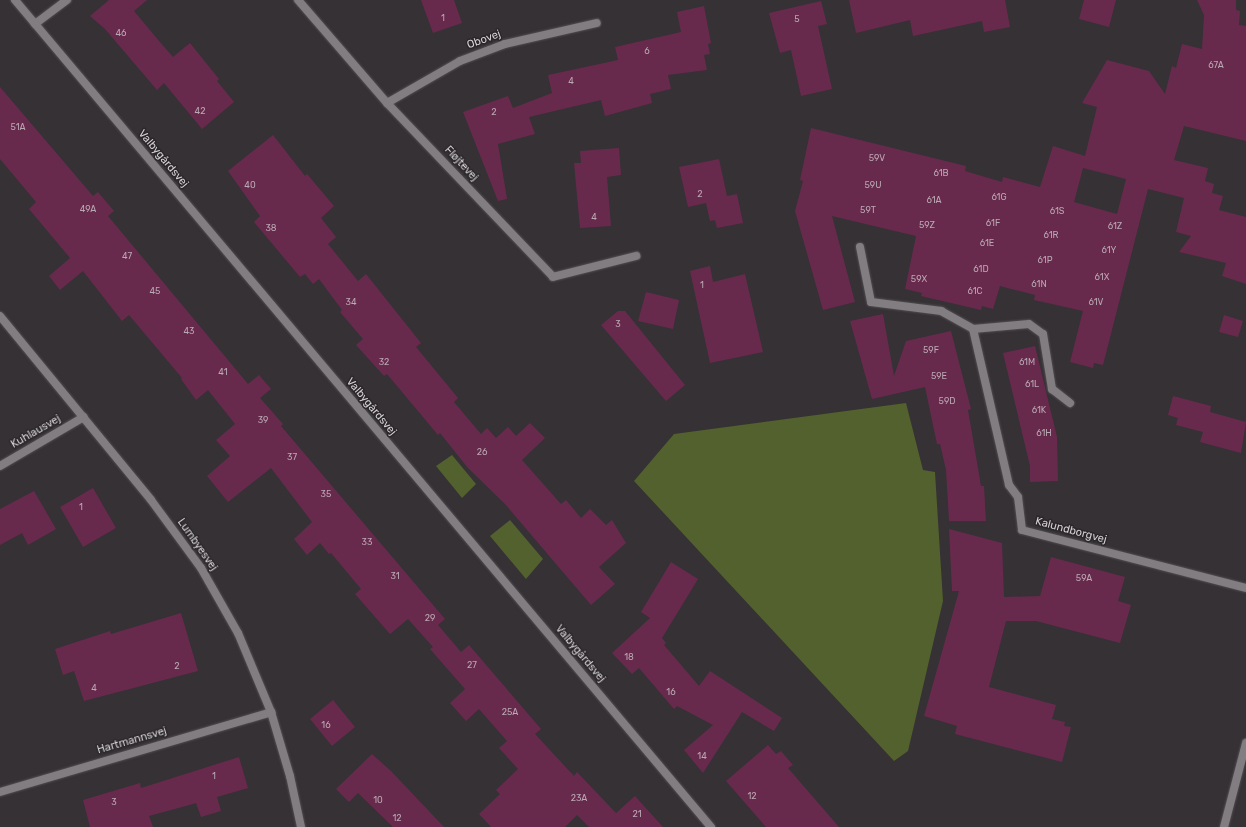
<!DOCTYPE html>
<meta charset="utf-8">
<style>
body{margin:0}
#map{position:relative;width:1246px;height:827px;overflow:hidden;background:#353135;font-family:Rubik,sans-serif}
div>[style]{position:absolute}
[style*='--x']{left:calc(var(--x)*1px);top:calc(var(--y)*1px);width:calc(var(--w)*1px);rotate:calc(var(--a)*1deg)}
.green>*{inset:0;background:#52612d}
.building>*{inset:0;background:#682a4c}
.roads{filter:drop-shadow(0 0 1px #514d51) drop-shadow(0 0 1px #514d51)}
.minor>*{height:8px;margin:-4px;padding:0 4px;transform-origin:4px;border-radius:4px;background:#817d81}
.tertiary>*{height:8px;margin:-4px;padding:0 4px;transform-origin:4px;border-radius:4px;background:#817d81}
span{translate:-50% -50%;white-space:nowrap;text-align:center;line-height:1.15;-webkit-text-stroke:3px #2b272b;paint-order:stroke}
.number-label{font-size:9px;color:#baa8b3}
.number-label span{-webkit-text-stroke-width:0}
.street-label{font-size:11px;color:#d5d2d5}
</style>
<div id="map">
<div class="green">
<div style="clip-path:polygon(906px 403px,923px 470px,935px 472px,943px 601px,908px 751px,894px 761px,634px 481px,674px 434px)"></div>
<div style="clip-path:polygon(452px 455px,476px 484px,462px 498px,436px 466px)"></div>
<div style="clip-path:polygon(510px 520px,543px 559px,526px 579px,490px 536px)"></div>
</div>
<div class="building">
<div style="clip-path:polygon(109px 0,147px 0,134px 11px,159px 41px,173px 57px,190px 43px,219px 79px,217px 81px,234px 102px,202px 129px,164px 83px,157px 90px,105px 29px,90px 16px)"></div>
<div style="clip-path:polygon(421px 0,454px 0,462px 23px,433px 33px)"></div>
<div style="clip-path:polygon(849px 0,1005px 0,1010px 27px,984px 32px,982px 21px,913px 36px,910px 20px,856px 33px)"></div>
<div style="clip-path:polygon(1084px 0,1116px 0,1109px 27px,1079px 19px)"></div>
<div style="clip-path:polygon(evenodd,1197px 0,1236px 0,1236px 10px,1240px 11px,1239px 25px,1246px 26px,1246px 141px,1184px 126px,1174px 160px,1208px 168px,1205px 181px,1214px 184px,1212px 193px,1223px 196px,1219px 210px,1246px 217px,1246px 284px,1222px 276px,1226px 263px,1179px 252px,1191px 236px,1176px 232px,1184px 198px,1148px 189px,1103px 365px,1094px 363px,1093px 368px,1070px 362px,1083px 311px,1034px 300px,1035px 295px,1000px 286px,993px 309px,982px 306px,981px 310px,921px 296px,922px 293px,905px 289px,916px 236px,832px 216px,855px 302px,823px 310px,795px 211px,803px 181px,800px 180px,811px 128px,966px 166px,965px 171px,1002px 182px,1003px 177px,1040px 187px,1053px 146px,1085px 156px,1097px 107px,1082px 103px,1107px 60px,1149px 71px,1165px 94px,1172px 66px,1176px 68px,1182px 44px,1202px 49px,1204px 15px,1197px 0,1083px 168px,1126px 179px,1117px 214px,1074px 202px,1083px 168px)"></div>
<div style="clip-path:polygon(821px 1px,827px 24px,818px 26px,832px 89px,801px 96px,791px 50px,780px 53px,769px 13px)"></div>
<div style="clip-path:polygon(704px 6px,711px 43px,708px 44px,710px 54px,704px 55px,707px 70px,668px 75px,671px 89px,650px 94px,652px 103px,605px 116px,601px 100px,529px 117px,535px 134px,498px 144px,507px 199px,498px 201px,463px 112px,508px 96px,513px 108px,552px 93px,548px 75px,618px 60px,615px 47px,681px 32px,677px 12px)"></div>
<div style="clip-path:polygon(0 87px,93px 196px,98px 192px,114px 211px,108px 216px,248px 384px,259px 375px,271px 389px,260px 398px,283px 424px,281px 426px,445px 619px,438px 625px,461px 652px,469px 645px,541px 729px,535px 734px,574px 776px,577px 772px,616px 813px,635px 796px,663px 827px,589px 827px,577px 815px,565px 827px,491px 827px,479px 814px,500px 794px,496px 790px,518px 769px,499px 748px,507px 741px,479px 709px,466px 721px,450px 703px,465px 689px,430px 649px,433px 647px,408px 619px,390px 634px,355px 594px,361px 589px,331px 553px,329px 554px,320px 543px,307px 555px,294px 539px,312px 522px,271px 468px,228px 502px,207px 476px,230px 456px,216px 440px,235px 424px,208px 390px,196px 400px,181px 379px,182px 378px,129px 315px,122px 321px,83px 271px,60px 290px,49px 276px,70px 258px,29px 209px,36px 202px,0 159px)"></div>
<div style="clip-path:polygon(273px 135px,305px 176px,307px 174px,334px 206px,321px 218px,336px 237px,328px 244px,358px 281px,366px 274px,421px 343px,416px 347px,458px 398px,454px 402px,481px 434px,487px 428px,496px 438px,508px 427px,516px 436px,530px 423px,545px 438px,522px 460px,561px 504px,566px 500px,581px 518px,590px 509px,606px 525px,612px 520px,626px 543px,599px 567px,615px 584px,591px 605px,505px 504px,468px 468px,440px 433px,438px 435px,387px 374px,384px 376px,356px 345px,363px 339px,340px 312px,342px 310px,319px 279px,313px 284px,305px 274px,300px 277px,254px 222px,260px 216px,228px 171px)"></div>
<div style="clip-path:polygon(619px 148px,621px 175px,607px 177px,611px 226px,580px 228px,574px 163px,581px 163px,580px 151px)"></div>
<div style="clip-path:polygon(719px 159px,727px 196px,737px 194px,743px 223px,717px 228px,715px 220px,710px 221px,706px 203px,688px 207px,679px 167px)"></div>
<div style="clip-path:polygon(710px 266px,713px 282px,745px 274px,763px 352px,710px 363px,690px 271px)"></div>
<div style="clip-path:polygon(646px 292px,679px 300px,673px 329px,638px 321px)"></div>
<div style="clip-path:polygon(618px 311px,625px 311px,685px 385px,666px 401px,601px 325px)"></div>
<div style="clip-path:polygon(883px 314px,894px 376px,906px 341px,951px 331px,971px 409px,968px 410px,981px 486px,984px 486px,986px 521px,949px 521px,946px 470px,940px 444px,937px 444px,925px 387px,872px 399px,850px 321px)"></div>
<div style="clip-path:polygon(1224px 315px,1243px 321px,1238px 337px,1219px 332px)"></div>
<div style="clip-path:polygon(1035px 346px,1057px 437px,1058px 481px,1030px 482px,1030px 466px,1003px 353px)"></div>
<div style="clip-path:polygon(1173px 396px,1211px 406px,1210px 412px,1246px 422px,1241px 453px,1200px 442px,1203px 432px,1176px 425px,1178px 418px,1168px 415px)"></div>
<div style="clip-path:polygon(93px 488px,116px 528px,83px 547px,60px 507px)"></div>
<div style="clip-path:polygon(34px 491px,56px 529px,28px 545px,22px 533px,0 545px,0 509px)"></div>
<div style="clip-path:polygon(949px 529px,1002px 543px,1004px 597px,1040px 596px,1051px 557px,1125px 577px,1118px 601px,1131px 605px,1120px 643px,1036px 621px,1006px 621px,989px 687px,1056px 705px,1052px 719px,1065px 722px,1064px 726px,1071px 727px,1062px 762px,955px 734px,957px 726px,924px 716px,959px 591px,952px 591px)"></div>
<div style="clip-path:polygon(671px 562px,698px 579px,662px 638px,666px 643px,664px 645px,699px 686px,710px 671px,782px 718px,774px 731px,742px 712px,703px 773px,684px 750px,713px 725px,677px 706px,674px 709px,639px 668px,632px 674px,612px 653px,650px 618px,641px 612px)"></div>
<div style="clip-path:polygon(181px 613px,198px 671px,84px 701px,74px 671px,63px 675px,55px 649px,110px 631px,111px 634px)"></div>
<div style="clip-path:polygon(333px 700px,355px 727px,332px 746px,310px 719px)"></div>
<div style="clip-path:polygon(768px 745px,776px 754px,781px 751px,793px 765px,788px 768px,839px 827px,766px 827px,726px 781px)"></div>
<div style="clip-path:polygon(372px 754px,391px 771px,444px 827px,393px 827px,358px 793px,349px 802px,336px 789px)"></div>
<div style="clip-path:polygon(239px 757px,248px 788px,217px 797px,221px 811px,201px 817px,196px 803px,193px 804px,149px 816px,153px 827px,90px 827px,83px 800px,140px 783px,141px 788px)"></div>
</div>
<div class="roads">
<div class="minor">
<div style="--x:298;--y:0;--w:136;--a:49.2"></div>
<div style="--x:387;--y:103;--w:240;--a:46.3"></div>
<div style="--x:553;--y:277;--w:86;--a:-14.2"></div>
<div style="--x:35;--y:24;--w:40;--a:-37"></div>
<div style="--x:387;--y:103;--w:84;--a:-29.9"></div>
<div style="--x:460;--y:61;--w:48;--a:-20.7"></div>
<div style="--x:505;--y:44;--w:94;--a:-12.9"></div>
<div style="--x:860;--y:247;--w:56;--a:78.7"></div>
<div style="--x:871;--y:302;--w:71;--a:7.3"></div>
<div style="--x:941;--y:311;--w:37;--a:29"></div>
<div style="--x:973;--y:329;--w:160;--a:77"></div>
<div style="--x:1009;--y:485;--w:15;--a:53"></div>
<div style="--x:1018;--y:497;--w:33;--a:83"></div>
<div style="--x:1022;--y:530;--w:231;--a:14.5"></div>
<div style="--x:0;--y:316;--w:238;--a:50.6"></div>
<div style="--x:151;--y:500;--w:84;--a:53.7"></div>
<div style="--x:201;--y:568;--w:75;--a:60.4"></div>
<div style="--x:238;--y:633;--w:86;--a:67.3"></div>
<div style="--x:271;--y:712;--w:67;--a:73.5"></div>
<div style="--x:290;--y:776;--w:52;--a:77.8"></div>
<div style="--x:973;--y:329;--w:56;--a:-5.1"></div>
<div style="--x:1029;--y:324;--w:17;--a:36"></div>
<div style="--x:1043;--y:334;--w:56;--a:80.7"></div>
<div style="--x:1052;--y:389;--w:23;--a:38"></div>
<div style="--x:0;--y:466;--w:97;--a:-30.3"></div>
<div style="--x:0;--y:792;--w:283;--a:-16.4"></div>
</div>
<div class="tertiary">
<div style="--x:15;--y:0;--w:1081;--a:49.92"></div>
<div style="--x:1224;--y:827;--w:87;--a:-75.3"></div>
</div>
</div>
<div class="number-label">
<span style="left:443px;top:18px">1</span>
<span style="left:797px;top:19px">5</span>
<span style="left:121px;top:33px">46</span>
<span style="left:647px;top:51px">6</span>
<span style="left:1216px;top:65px">67A</span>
<span style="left:571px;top:81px">4</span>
<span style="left:200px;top:111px">42</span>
<span style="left:494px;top:112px">2</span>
<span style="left:18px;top:127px">51A</span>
<span style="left:877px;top:158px">59V</span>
<span style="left:941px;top:173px">61B</span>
<span style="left:250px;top:185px">40</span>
<span style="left:873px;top:185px">59U</span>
<span style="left:700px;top:194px">2</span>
<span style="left:999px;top:197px">61G</span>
<span style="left:934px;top:200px">61A</span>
<span style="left:88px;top:209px">49A</span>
<span style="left:868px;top:210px">59T</span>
<span style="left:1057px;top:211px">61S</span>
<span style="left:594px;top:217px">4</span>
<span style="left:993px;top:223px">61F</span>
<span style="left:927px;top:225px">59Z</span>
<span style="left:1115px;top:226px">61Z</span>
<span style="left:271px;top:228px">38</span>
<span style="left:1051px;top:235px">61R</span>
<span style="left:987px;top:243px">61E</span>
<span style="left:1109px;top:250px">61Y</span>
<span style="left:127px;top:256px">47</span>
<span style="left:1045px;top:260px">61P</span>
<span style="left:981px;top:269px">61D</span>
<span style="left:1102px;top:277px">61X</span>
<span style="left:919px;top:279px">59X</span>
<span style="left:1039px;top:284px">61N</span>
<span style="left:702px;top:285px">1</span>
<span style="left:155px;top:291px">45</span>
<span style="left:975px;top:291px">61C</span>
<span style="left:351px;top:302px">34</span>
<span style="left:1096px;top:302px">61V</span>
<span style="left:618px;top:324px">3</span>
<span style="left:189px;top:331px">43</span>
<span style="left:931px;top:350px">59F</span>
<span style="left:384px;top:362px">32</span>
<span style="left:1027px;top:362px">61M</span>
<span style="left:223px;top:372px">41</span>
<span style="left:939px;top:376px">59E</span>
<span style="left:1032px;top:384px">61L</span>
<span style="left:947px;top:401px">59D</span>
<span style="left:1039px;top:410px">61K</span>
<span style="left:263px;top:420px">39</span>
<span style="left:1044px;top:433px">61H</span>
<span style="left:482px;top:452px">26</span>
<span style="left:292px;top:457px">37</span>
<span style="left:326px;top:494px">35</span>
<span style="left:81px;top:507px">1</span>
<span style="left:367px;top:542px">33</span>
<span style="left:395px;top:576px">31</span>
<span style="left:1084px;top:578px">59A</span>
<span style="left:430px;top:618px">29</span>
<span style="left:629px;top:657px">18</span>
<span style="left:472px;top:665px">27</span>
<span style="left:177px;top:666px">2</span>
<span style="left:94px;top:688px">4</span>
<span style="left:671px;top:692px">16</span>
<span style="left:510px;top:712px">25A</span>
<span style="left:326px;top:725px">16</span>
<span style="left:702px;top:756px">14</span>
<span style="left:214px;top:776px">1</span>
<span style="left:752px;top:796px">12</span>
<span style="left:579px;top:798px">23A</span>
<span style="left:378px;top:800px">10</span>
<span style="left:114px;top:802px">3</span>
<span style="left:637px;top:814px">21</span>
<span style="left:397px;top:818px">12</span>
</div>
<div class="street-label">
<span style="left:484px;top:40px;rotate:-20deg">Obovej</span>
<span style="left:163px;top:159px;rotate:50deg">Valbygårdsvej</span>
<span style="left:461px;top:164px;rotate:47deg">Fløjtevej</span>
<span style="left:371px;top:407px;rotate:50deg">Valbygårdsvej</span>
<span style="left:36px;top:432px;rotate:-30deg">Kuhlausvej</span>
<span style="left:1071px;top:531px;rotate:15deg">Kalundborgvej</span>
<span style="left:197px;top:545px;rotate:55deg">Lumbyesvej</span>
<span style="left:580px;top:654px;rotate:50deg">Valbygårdsvej</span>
<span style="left:132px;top:741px;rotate:-16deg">Hartmannsvej</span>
</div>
</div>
